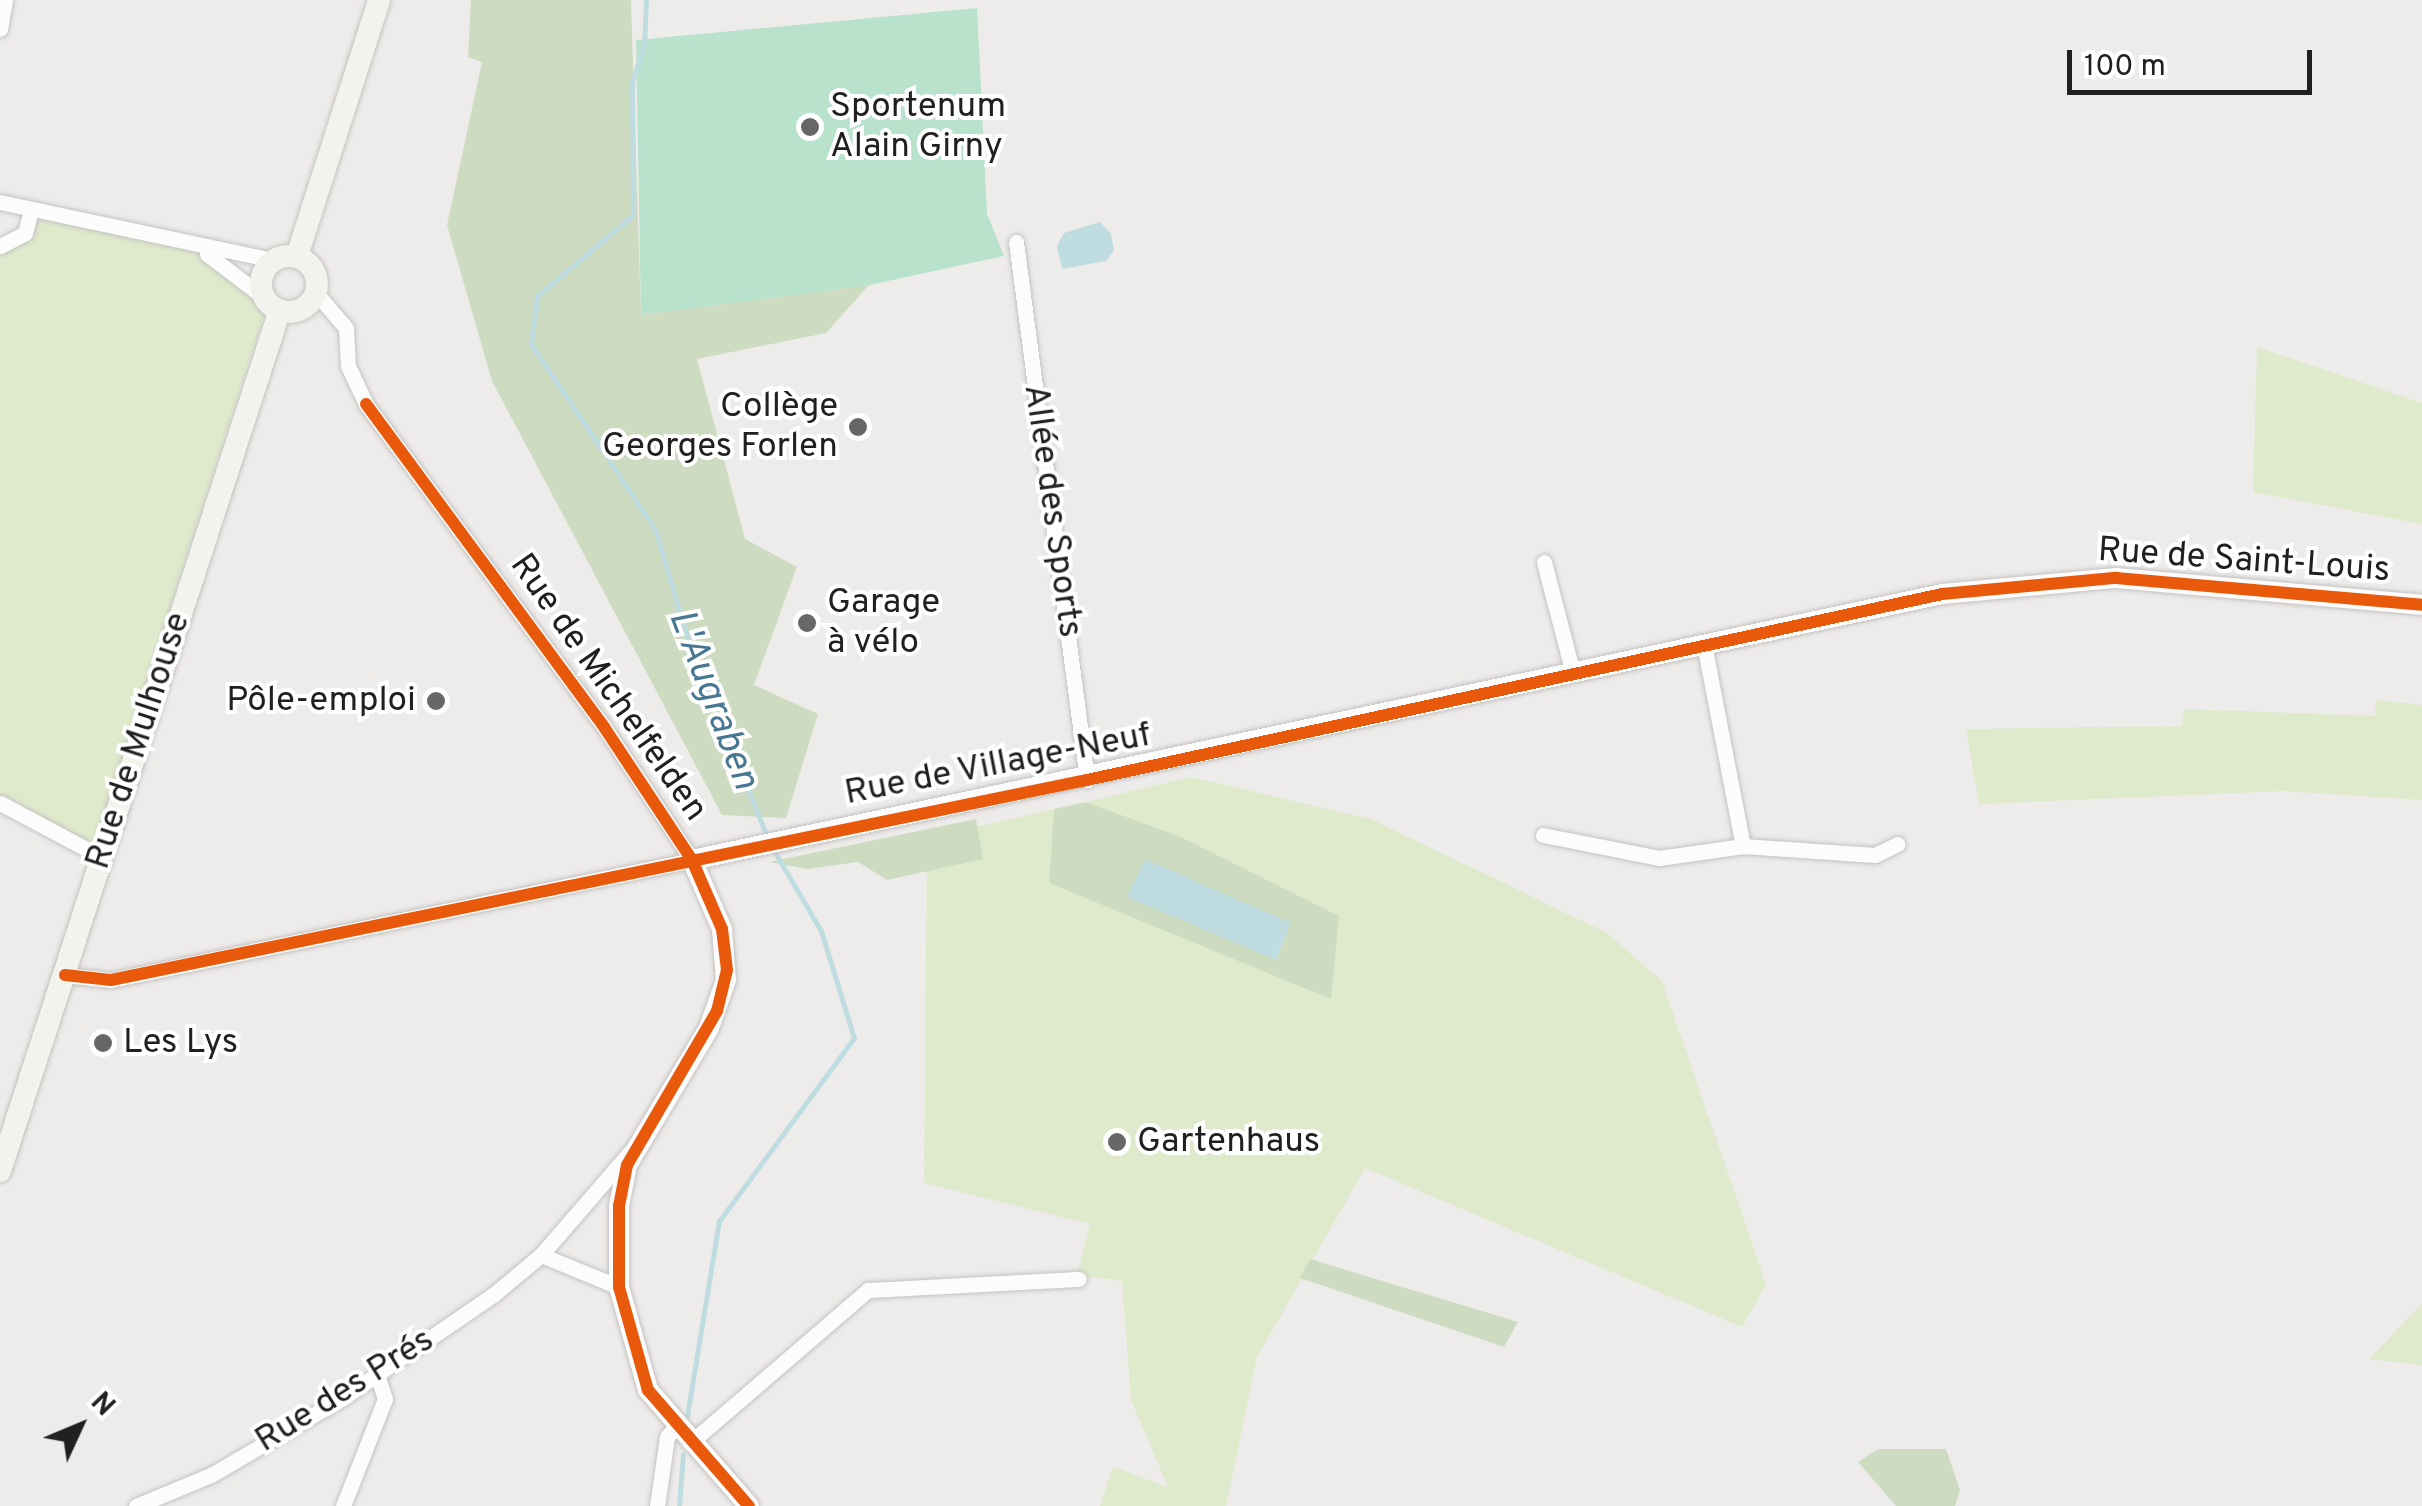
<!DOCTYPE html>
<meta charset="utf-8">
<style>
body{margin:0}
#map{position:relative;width:2422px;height:1506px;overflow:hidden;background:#eeecea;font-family:Overpass,sans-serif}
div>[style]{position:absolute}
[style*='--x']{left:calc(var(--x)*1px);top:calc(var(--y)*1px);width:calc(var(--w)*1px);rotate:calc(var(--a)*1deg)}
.grass>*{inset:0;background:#dfe9cb}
.forest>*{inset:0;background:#cddbc1}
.pitch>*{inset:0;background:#b8e2cb}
.water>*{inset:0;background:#bfdde0}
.stream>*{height:5px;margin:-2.5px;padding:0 2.5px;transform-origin:2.5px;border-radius:2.5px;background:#bfdde0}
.roads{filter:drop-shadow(0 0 2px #c4c3c2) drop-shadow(0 0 2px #c4c3c2)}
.minor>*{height:15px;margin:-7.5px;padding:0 7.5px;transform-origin:7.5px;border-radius:7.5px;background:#fcfcfc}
.tertiary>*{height:20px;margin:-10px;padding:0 10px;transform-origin:10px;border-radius:10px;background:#fcfcfc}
.secondary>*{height:22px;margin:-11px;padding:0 11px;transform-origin:11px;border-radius:11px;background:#f3f3ed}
.secondary>.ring{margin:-11px;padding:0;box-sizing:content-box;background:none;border:22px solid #f3f3ed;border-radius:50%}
.cycleway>*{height:12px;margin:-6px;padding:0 6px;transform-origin:6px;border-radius:6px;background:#e8590c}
.dots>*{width:28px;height:28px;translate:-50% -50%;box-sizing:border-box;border:5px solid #fff;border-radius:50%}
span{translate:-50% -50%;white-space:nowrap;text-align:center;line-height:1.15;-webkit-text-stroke:8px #fff;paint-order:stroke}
.poi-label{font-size:35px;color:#202020}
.left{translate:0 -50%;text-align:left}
.right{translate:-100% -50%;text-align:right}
.street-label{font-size:35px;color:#202020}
.water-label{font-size:38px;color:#487794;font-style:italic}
.north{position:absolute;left:30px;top:1376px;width:100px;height:100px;-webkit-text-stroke:8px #fff;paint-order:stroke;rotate:46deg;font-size:28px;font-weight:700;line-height:40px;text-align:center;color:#202020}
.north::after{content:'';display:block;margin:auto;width:35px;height:45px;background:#202020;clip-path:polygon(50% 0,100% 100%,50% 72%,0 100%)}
.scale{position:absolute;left:2067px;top:50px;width:245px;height:45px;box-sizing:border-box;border:5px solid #202020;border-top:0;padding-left:12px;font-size:30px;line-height:35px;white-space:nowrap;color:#202020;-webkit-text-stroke:8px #fff;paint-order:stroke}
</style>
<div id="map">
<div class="grass">
<div style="clip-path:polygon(31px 211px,190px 245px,224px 263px,265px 312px,91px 854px,0 803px,0 246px,21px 237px)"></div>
<div style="clip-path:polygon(2257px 347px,2422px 403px,2422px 524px,2253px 492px)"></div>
<div style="clip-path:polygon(2376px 700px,2422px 705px,2422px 800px,2284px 791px,1979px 804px,1966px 729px,2181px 726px,2185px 709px,2375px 716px)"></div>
<div style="clip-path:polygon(1191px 777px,1371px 819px,1607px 933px,1662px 981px,1766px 1284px,1742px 1327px,1365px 1168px,1257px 1357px,1226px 1506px,1100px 1506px,1113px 1467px,1168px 1487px,1131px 1400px,1122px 1281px,1077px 1275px,1090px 1224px,924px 1183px,927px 838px,1054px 809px,1049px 883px,1181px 837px,1086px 802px)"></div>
<div style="clip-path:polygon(2422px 1304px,2422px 1365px,2369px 1359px)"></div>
</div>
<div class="forest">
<div style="clip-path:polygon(471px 0,631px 0,641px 315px,869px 285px,826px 333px,697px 359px,745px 539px,797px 567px,754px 685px,818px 714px,786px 818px,722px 815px,492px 381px,447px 225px,482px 62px,468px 57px)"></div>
<div style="clip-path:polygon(evenodd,1086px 802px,1181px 837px,1339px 916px,1331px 999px,1049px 883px,1054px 809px,1086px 802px,1145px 860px,1290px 923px,1277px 959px,1145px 860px)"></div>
<div style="clip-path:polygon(976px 819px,983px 859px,887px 880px,858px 862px,807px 869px,769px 862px)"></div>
<div style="clip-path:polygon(1310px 1259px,1518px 1322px,1504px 1347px,1300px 1278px)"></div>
<div style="clip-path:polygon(1878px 1449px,1946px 1449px,1960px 1490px,1955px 1506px,1896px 1506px,1858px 1462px)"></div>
</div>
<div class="pitch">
<div style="clip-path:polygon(977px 8px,987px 214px,1004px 256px,869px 285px,641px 315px,636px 40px)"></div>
</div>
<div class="water">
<div style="clip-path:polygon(1100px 222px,1111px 234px,1114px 250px,1106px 261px,1062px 269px,1057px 246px,1064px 233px)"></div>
<div style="clip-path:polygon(1145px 859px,1291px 923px,1276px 960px,1127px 897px)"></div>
</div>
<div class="stream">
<div style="--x:646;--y:0;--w:45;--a:92.5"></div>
<div style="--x:644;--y:45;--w:39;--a:108"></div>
<div style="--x:632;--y:82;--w:133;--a:89.6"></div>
<div style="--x:633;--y:215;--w:126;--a:139.8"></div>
<div style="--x:537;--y:296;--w:48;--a:97.1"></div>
<div style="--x:531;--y:344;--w:223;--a:56.2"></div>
<div style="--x:655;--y:529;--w:123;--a:73.5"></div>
<div style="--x:690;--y:647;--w:205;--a:67.9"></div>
<div style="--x:687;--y:1416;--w:198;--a:-80.7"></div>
<div style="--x:719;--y:1221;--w:227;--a:-53.6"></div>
<div style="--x:854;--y:1038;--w:112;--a:-107.1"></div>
<div style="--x:821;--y:931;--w:97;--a:-120.3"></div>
<div style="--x:679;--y:1506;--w:52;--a:-85.6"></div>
</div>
<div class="roads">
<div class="minor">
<div style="--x:0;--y:29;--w:29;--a:-80"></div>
<div style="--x:0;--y:202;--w:279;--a:12"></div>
<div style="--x:1016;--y:242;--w:543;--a:82.48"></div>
<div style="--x:0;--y:246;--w:28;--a:-27"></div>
<div style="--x:25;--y:233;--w:23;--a:-75"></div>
<div style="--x:207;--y:254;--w:74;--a:37.3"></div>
<div style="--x:1544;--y:562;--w:115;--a:75.4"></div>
<div style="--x:1704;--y:644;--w:206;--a:79.1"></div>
<div style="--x:0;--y:803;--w:115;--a:28.1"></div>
<div style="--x:1543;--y:835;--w:118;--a:11.2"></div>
<div style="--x:1659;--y:858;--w:85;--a:-8.1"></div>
<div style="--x:1743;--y:846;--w:132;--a:3.9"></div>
<div style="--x:1875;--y:855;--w:25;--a:-26"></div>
<div style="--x:65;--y:975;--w:46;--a:6.2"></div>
<div style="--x:111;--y:980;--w:593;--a:-11.67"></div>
<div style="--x:692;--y:860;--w:159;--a:-123.5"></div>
<div style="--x:604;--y:727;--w:401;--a:-126.4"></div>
<div style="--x:366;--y:404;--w:42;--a:-115.3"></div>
<div style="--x:348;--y:366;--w:38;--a:-93"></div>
<div style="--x:346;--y:328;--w:46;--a:-130.6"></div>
<div style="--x:541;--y:1255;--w:84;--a:22.3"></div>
<div style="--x:690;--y:1443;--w:235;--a:-40.7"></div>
<div style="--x:868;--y:1290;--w:211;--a:-3"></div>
<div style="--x:136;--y:1506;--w:81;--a:-22.5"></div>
<div style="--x:211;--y:1475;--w:151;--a:-30.3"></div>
<div style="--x:341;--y:1399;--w:184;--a:-34.4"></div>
<div style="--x:493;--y:1295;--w:62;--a:-39.8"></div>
<div style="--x:541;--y:1255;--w:136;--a:-49.2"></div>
<div style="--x:343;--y:1506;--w:115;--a:-68.6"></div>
<div style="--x:385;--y:1399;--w:25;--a:-108"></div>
<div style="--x:657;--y:1506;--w:70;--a:-81.8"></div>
<div style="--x:667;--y:1437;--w:14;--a:-51"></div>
</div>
<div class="tertiary">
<div style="--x:749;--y:1506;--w:154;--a:-131"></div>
<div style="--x:648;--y:1390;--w:107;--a:-105.7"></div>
<div style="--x:619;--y:1287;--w:81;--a:-90"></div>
<div style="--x:619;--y:1206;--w:42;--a:-79"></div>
<div style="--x:627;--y:1165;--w:160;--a:-59.1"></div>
<div style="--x:709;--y:1028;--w:51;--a:-70.5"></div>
<div style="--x:726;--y:980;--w:51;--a:-94.5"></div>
<div style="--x:722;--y:929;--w:75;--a:-113.5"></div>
<div style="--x:692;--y:860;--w:1278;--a:-12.01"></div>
<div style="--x:1942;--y:594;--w:175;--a:-5.3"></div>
<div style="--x:2116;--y:578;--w:307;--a:5"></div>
</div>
<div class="secondary">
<div class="ring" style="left:261px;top:256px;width:34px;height:34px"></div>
<div style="--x:297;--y:256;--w:269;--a:-72.2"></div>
<div style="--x:0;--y:1171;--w:905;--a:-71.99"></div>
</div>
</div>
<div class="cycleway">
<div style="--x:366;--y:404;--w:401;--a:53.6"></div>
<div style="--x:604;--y:727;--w:159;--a:56.5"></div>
<div style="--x:692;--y:860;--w:75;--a:66.5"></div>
<div style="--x:722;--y:929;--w:41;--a:83"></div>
<div style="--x:727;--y:970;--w:42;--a:103.7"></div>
<div style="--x:717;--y:1011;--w:178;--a:120.3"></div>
<div style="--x:627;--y:1165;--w:42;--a:101"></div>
<div style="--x:619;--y:1206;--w:81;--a:90"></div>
<div style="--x:619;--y:1287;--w:107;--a:74.3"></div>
<div style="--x:648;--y:1390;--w:154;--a:49"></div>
<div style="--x:65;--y:975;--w:46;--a:6.2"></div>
<div style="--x:111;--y:980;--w:996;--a:-11.58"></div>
<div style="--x:1087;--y:780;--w:875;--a:-12.27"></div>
<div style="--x:1942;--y:594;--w:175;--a:-5.3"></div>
<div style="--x:2116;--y:578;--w:307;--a:5"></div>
</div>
<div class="dots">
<div style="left:810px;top:127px;background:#686767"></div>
<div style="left:858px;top:427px;background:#686767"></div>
<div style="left:807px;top:623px;background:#686767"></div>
<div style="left:436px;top:701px;background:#686767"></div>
<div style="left:103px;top:1043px;background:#686767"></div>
<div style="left:1117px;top:1142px;background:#686767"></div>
</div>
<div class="poi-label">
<span class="left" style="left:830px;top:127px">Sportenum<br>Alain Girny</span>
<span class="right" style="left:838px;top:427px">Collège<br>Georges Forlen</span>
<span class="left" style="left:827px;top:623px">Garage<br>à vélo</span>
<span class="right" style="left:416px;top:701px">Pôle-emploi</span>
<span class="left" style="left:123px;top:1043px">Les Lys</span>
<span class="left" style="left:1137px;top:1142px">Gartenhaus</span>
</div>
<div class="street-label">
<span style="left:1052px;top:511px;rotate:82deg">Allée des Sports</span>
<span style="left:2244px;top:561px;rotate:4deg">Rue de Saint-Louis</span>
<span style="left:608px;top:688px;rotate:55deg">Rue de Michelfelden</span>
<span style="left:139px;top:741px;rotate:-72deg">Rue de Mulhouse</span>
<span style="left:998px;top:765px;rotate:-11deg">Rue de Village-Neuf</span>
<span style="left:345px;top:1391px;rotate:-32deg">Rue des Prés</span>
</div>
<div class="water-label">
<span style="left:712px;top:700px;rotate:69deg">L'Augraben</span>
</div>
<div class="north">N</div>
<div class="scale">100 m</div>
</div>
